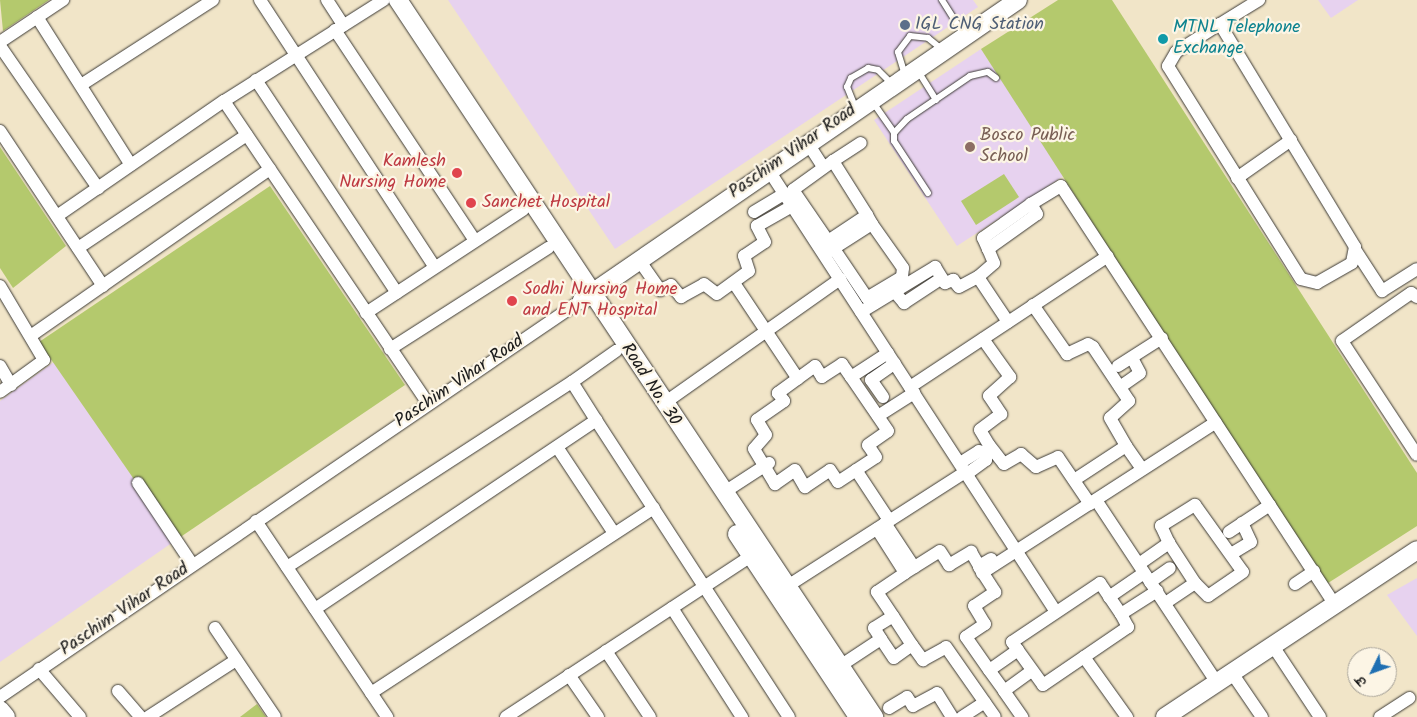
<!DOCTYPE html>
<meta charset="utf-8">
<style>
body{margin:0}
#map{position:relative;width:1417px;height:717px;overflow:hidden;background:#f1e5c8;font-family:Kalam,"Playpen Sans Deva",sans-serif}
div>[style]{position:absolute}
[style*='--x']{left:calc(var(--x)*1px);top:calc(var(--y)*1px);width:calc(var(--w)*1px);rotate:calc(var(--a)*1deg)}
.built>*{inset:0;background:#e7d2ef}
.green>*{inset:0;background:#b4c96d}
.roads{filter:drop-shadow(0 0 1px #3c3a36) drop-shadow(0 0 1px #3c3a36)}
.lane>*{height:6px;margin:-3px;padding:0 3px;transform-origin:3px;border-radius:3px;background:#fff}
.street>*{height:12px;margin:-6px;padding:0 6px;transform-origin:6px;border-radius:6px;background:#fff}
.secondary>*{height:18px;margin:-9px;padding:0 9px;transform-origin:9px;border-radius:9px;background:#fff}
.dots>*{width:14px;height:14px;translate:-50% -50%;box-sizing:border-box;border:2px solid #fcf5e5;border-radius:50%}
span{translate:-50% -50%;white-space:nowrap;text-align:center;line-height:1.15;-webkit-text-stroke:4.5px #fcf5e5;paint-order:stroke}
.service-label{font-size:18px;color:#4e5e75}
.left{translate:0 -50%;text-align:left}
.culture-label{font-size:18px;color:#0d838f}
.education-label{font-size:18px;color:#785e54}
.street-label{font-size:18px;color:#1c1c1c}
.health-label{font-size:18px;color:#be3a42}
.right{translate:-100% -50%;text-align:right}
.north{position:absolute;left:1347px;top:647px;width:50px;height:50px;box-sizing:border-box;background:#fcf5e5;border:1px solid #a29e95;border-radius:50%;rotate:228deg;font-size:14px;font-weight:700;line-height:20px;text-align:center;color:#1c1c1c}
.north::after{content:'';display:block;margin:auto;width:18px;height:22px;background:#1f6fb2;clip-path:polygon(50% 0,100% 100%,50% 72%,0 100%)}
</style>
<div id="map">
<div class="built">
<div style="clip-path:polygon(448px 0,973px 0,978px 7px,615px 249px)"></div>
<div style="clip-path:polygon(1318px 0,1358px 0,1331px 18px)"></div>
<div style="clip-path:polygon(981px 49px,1065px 175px,957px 246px,874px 120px)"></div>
<div style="clip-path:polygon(54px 362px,176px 540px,0 662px,0 401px)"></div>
<div style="clip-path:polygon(1417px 578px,1417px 636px,1387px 595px)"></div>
</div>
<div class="green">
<div style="clip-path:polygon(0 0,49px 0,3px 31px)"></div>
<div style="clip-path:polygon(1058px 0,1112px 0,1417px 473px,1417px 526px,1325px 585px,981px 49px)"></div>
<div style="clip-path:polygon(0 147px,66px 246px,13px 288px,0 268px)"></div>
<div style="clip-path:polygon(1004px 174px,1019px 197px,976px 225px,961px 201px)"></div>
<div style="clip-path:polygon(270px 186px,405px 385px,176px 540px,39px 342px)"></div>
<div style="clip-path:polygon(257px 704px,266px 717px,240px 717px)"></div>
</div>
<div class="roads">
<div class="lane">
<div style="--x:942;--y:0;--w:41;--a:57.8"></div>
<div style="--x:918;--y:71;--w:34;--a:58"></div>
<div style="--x:905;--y:75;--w:24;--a:-107"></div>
<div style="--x:898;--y:52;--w:20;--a:-53"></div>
<div style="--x:910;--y:36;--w:18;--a:6"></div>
<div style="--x:928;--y:38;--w:19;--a:39"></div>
<div style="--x:872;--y:101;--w:39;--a:55"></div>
<div style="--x:856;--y:109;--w:24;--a:-112"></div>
<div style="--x:847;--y:87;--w:10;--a:-66"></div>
<div style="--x:851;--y:78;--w:20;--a:-30"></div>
<div style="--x:868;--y:68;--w:10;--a:11"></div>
<div style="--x:878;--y:70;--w:20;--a:45"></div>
<div style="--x:928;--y:193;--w:62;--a:-123.2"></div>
<div style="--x:894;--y:141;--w:8;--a:-90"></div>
<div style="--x:894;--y:133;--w:19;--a:-47"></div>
<div style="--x:907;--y:119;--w:76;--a:-34.3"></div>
<div style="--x:970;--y:76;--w:18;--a:-13"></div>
<div style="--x:988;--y:72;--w:10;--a:37"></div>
</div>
<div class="street">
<div style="--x:260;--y:0;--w:319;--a:56.8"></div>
<div style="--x:327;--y:0;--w:30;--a:57"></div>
<div style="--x:37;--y:17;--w:175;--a:57.6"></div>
<div style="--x:1220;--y:24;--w:261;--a:58.8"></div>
<div style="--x:1355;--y:247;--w:16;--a:101"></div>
<div style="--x:1352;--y:263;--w:40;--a:150.3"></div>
<div style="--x:1317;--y:283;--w:16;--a:-166"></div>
<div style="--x:1301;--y:279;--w:251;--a:-122"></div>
<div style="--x:1168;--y:66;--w:16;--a:-60"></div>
<div style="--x:1176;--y:52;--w:52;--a:-32.5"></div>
<div style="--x:1220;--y:24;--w:46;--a:-31.6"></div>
<div style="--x:335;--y:30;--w:253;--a:56.4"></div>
<div style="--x:0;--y:42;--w:76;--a:-33.7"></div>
<div style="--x:0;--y:46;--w:173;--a:55.4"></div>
<div style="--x:256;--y:80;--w:255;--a:56.5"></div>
<div style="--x:81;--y:85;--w:157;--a:-32.8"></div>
<div style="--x:224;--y:101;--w:365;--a:56"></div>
<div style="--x:0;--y:131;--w:186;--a:56.4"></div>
<div style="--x:807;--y:142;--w:30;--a:57"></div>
<div style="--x:833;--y:161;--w:33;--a:-33"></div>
<div style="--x:768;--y:169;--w:528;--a:56.97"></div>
<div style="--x:1237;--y:178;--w:66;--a:-35.1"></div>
<div style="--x:754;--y:212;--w:35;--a:-31"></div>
<div style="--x:57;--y:216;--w:203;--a:-34.6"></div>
<div style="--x:224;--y:101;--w:189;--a:-32.3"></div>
<div style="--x:826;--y:242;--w:2;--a:-27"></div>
<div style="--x:828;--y:241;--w:47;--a:-33.7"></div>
<div style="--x:867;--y:215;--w:64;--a:-122.2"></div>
<div style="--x:833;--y:161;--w:49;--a:144.1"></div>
<div style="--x:793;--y:190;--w:62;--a:55.5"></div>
<div style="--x:78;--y:248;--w:203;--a:-33.8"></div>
<div style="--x:834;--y:249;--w:59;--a:56"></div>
<div style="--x:867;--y:298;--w:41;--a:-31"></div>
<div style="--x:902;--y:277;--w:9;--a:-84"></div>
<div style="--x:903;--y:268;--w:54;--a:-125.2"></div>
<div style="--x:988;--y:249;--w:12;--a:-114"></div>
<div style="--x:983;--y:238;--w:59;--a:-35.3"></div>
<div style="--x:1356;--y:251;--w:48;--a:57"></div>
<div style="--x:1382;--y:291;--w:41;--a:-32.2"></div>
<div style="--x:828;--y:252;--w:52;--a:-32.5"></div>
<div style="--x:872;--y:224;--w:8;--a:-120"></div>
<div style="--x:639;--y:260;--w:37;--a:55"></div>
<div style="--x:660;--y:290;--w:12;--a:-24"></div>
<div style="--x:671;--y:285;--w:16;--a:50"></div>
<div style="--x:681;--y:297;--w:26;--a:-29"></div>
<div style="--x:704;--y:284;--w:16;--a:38"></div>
<div style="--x:717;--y:294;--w:39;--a:-36"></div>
<div style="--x:749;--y:271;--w:16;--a:-108"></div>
<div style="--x:744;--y:256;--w:25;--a:-34"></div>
<div style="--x:765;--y:242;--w:18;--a:-117"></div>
<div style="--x:757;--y:226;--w:40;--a:-29.7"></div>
<div style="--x:978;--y:277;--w:54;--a:56.3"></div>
<div style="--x:734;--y:283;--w:115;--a:56.3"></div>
<div style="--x:0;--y:286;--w:86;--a:59.3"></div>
<div style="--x:44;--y:360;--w:54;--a:144"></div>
<div style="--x:894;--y:291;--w:16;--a:50"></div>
<div style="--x:904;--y:303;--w:45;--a:-33.3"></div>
<div style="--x:1417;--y:297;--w:7;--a:-146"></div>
<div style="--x:1411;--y:293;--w:84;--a:145.2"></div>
<div style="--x:1342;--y:341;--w:136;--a:56.7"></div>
<div style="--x:1033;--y:305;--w:60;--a:55.2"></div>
<div style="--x:1067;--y:354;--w:23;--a:-25"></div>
<div style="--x:1088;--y:344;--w:6;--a:31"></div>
<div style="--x:1093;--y:347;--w:65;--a:56.3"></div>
<div style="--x:1129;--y:401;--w:25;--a:138"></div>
<div style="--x:1110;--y:418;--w:32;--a:60"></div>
<div style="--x:1126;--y:446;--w:62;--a:146.8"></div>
<div style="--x:861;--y:312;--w:87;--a:-31.3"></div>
<div style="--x:935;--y:267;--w:19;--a:58"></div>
<div style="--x:945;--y:283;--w:9;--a:-21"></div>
<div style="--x:953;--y:280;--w:9;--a:49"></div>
<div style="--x:959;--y:287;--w:21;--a:-28"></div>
<div style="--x:978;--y:277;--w:21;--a:-41"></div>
<div style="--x:994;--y:263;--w:15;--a:-113"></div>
<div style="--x:988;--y:249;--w:60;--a:-35.5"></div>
<div style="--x:1037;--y:214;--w:12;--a:-121"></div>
<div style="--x:1031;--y:204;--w:35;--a:-31"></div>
<div style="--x:1061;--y:186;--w:501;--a:56.82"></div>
<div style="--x:366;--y:313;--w:188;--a:-33.3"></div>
<div style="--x:32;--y:335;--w:290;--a:-34.9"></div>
<div style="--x:983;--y:339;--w:47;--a:54.6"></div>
<div style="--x:1010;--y:377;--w:28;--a:138"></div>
<div style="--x:989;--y:396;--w:22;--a:56"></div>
<div style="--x:1001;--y:414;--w:26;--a:143"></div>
<div style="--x:980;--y:430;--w:17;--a:59"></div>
<div style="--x:989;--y:445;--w:24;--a:52"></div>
<div style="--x:1004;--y:464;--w:20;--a:-30"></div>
<div style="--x:1021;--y:454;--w:20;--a:41"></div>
<div style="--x:1036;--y:467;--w:24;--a:-24"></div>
<div style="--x:1058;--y:457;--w:57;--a:55.8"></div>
<div style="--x:390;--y:349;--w:188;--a:-32.6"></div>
<div style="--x:0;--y:366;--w:22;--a:60"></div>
<div style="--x:1118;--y:366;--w:52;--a:-32.5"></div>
<div style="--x:851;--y:377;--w:16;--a:-125"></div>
<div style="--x:842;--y:364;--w:24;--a:147"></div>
<div style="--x:822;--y:377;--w:13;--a:-122"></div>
<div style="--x:815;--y:366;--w:46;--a:143.9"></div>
<div style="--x:778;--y:393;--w:10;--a:53"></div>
<div style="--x:784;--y:401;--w:33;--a:145"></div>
<div style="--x:757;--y:420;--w:17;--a:59"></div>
<div style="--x:766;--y:435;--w:18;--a:131"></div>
<div style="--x:754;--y:449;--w:41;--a:59"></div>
<div style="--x:775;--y:484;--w:24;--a:-35"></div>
<div style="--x:795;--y:470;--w:20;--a:60"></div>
<div style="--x:805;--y:487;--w:30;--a:-34"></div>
<div style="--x:830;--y:470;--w:14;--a:56"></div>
<div style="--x:838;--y:482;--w:45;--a:-33.3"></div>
<div style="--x:876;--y:457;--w:14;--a:-124"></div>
<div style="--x:868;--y:445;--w:24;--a:-35"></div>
<div style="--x:888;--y:431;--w:65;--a:-124.4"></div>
<div style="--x:851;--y:377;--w:44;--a:-33"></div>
<div style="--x:910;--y:387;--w:237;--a:-33.5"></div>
<div style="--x:1120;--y:387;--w:24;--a:-35"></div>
<div style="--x:1140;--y:373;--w:17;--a:-118"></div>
<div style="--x:883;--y:397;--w:21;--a:-125"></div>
<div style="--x:871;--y:380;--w:29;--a:-35"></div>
<div style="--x:663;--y:404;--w:217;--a:-35.2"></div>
<div style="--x:878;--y:416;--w:43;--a:-32.6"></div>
<div style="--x:596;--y:420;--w:45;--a:-122.3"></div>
<div style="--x:572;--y:382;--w:54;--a:-35.2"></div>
<div style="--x:1126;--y:446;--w:28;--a:55"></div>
<div style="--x:557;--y:447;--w:103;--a:56.5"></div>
<div style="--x:960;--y:463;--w:22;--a:-32"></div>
<div style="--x:979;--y:451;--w:7;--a:16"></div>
<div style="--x:986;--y:453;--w:7;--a:90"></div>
<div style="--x:986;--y:460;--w:24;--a:144"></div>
<div style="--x:856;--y:470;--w:60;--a:56.6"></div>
<div style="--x:138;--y:483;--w:97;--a:56.3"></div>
<div style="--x:723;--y:493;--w:55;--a:-33.1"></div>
<div style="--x:1096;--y:500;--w:219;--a:56.5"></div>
<div style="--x:256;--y:521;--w:236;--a:56.2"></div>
<div style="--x:885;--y:523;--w:53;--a:56.6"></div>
<div style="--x:877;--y:529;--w:52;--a:57.5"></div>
<div style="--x:905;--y:573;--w:41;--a:-32.2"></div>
<div style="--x:940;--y:551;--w:17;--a:57"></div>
<div style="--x:949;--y:565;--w:26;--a:-31"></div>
<div style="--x:971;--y:552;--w:16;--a:60"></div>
<div style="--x:979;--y:566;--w:14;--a:-30"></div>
<div style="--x:1229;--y:532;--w:49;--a:-33.4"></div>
<div style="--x:1169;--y:543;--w:48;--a:57"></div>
<div style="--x:1231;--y:554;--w:23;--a:-31"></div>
<div style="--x:1251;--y:542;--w:21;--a:-115"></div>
<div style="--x:1139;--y:564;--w:37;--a:-35"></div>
<div style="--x:1169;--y:543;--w:19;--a:-115"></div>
<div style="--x:1161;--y:526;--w:40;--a:-32"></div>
<div style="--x:1195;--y:505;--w:82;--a:54.4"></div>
<div style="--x:1243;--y:572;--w:42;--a:145.6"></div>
<div style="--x:1208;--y:596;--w:18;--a:-135"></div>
<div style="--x:1195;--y:583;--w:36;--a:146"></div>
<div style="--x:287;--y:567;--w:340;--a:-33"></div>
<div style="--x:979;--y:567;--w:30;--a:57"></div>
<div style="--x:995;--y:592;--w:25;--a:146"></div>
<div style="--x:974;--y:606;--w:21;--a:59"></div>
<div style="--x:985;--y:624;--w:23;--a:146"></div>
<div style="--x:966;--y:637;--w:40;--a:55.1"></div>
<div style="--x:982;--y:573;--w:278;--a:-32.8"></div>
<div style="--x:1150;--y:582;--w:24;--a:-35"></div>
<div style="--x:1295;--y:584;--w:23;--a:-34"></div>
<div style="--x:786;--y:587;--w:213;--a:-32.7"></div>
<div style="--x:1109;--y:597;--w:42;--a:-34.4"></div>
<div style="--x:672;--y:608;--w:130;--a:57.3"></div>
<div style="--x:315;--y:609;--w:339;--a:-33.9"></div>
<div style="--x:596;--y:420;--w:354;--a:57"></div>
<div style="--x:1121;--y:614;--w:15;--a:62"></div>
<div style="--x:1128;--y:627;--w:103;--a:145.7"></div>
<div style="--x:1043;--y:685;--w:53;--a:-125.8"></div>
<div style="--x:1012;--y:642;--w:106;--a:-33.8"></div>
<div style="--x:1100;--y:583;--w:37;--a:56"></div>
<div style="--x:1121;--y:614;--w:43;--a:-32.6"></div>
<div style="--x:893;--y:616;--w:29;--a:-124"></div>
<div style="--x:877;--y:592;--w:34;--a:-34"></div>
<div style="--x:215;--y:628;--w:107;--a:56"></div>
<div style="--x:881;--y:639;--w:13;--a:-122"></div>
<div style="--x:874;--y:628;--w:22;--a:-32"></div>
<div style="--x:893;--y:616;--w:35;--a:57"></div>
<div style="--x:1273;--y:646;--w:85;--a:56.5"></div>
<div style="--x:1018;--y:650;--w:35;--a:145"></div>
<div style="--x:989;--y:670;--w:26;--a:54"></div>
<div style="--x:1004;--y:691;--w:34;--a:-36"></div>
<div style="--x:606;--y:651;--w:79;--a:56.3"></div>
<div style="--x:1084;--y:657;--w:74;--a:54.4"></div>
<div style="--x:840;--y:666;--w:49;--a:-33.4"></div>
<div style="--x:881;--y:639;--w:23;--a:56"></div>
<div style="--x:894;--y:658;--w:22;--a:-36"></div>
<div style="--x:912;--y:645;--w:19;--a:54"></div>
<div style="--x:923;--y:660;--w:26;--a:-29"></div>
<div style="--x:946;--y:647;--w:85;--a:55"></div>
<div style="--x:39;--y:669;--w:63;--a:49.5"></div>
<div style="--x:1232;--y:673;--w:53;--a:55.7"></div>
<div style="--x:569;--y:675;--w:51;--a:55.4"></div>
<div style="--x:118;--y:691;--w:35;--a:49"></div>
<div style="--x:1004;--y:691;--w:32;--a:55"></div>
<div style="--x:371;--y:693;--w:338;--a:-33.2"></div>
<div style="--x:0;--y:697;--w:705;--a:-34.3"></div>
<div style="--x:889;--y:708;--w:21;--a:-31"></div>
<div style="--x:907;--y:697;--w:11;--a:56"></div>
<div style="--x:913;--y:706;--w:27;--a:-28"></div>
<div style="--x:937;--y:693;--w:28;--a:58"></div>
<div style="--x:148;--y:717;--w:105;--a:-32.9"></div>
<div style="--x:506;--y:717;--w:300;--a:-33.3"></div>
<div style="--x:962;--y:717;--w:27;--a:-33"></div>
<div style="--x:1380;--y:717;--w:35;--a:-33"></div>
</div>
<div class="secondary">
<div style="--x:398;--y:0;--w:861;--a:56.42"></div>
<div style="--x:582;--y:300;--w:529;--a:-34.53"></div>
<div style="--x:737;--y:534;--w:219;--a:56.5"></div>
<div style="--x:0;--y:710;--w:9;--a:49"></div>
<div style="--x:1165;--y:717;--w:302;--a:-33.5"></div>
</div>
</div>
<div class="dots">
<div style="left:905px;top:25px;background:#5c6f8a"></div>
<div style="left:1163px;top:39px;background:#0f9aa8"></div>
<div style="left:970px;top:147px;background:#8d6e63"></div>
<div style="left:457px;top:173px;background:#e0444e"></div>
<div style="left:471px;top:203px;background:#e0444e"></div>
<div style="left:512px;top:301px;background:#e0444e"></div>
</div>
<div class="service-label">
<span class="left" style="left:915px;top:25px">IGL CNG Station</span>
</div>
<div class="culture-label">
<span class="left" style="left:1173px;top:39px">MTNL Telephone<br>Exchange</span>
</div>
<div class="education-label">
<span class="left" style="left:980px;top:147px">Bosco Public<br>School</span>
</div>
<div class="street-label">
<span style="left:793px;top:152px;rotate:-35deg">Paschim Vihar Road</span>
<span style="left:460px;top:382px;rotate:-34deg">Paschim Vihar Road</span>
<span style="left:650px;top:385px;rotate:57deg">Road No. 30</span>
<span style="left:125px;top:610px;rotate:-34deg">Paschim Vihar Road</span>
</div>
<div class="health-label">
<span class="right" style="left:446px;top:173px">Kamlesh<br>Nursing Home</span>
<span class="left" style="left:482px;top:203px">Sanchet Hospital</span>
<span class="left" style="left:523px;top:301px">Sodhi Nursing Home<br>and ENT Hospital</span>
</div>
<div class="north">उ</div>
</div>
